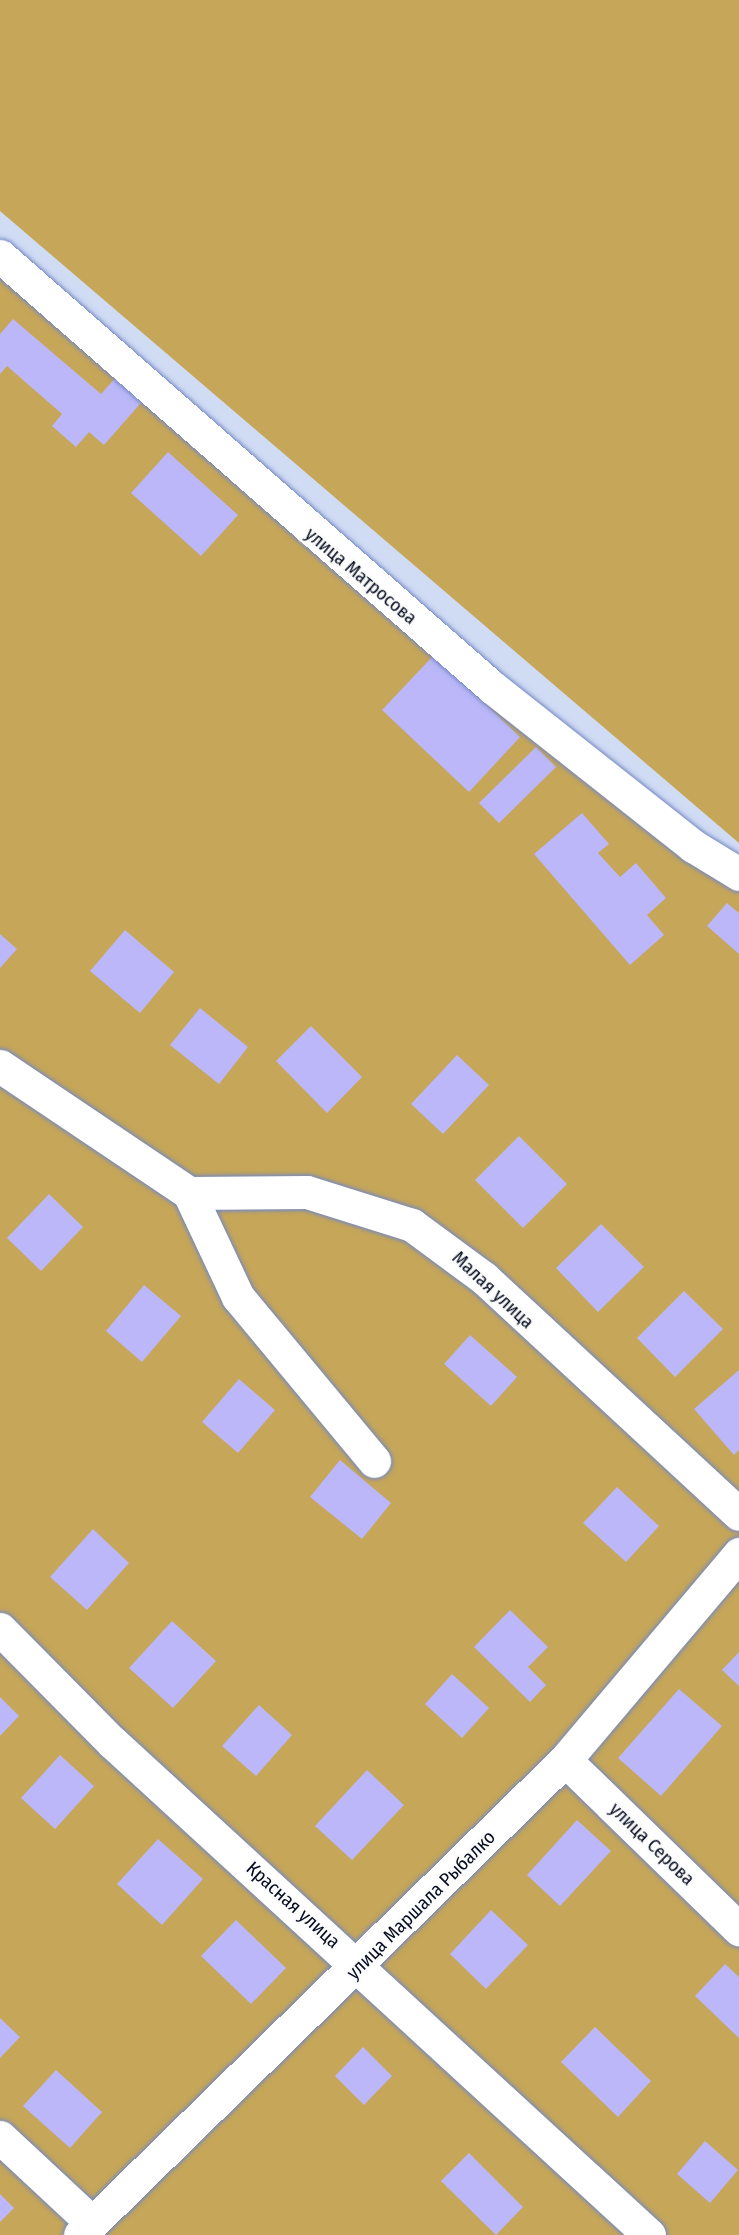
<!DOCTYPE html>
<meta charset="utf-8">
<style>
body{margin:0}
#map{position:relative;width:739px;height:2235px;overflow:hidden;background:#d0dbf4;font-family:"Fira Sans Condensed",sans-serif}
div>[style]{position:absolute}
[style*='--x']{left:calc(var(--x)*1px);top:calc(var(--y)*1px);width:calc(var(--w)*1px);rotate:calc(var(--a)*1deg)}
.green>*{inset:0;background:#c6a658}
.building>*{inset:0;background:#bbb7f8}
.roads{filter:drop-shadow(0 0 2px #7288c3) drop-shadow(0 0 2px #7288c3)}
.street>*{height:33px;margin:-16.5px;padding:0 16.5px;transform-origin:16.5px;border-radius:16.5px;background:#fff}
span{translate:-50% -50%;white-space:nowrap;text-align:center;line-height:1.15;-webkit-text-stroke:5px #fcfcfc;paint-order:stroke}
.street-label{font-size:19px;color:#060c21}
</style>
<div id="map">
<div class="green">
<div style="clip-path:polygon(0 0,739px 0,739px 843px,0 211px)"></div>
<div style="clip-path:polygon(0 270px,147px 396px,739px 864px,739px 2235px,0 2235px)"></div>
</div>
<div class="building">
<div style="clip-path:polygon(13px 319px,101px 394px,120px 373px,147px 396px,104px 445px,89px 432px,76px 447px,52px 426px,62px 414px,7px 366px,0 374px,0 334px)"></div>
<div style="clip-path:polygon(168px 452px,238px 515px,201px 556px,131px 493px)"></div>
<div style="clip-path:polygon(434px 655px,520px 737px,469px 792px,382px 710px)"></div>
<div style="clip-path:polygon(536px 747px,556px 767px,499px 823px,479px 803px)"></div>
<div style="clip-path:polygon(582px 813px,609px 844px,598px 853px,620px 877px,636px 863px,666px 898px,647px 915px,664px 935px,630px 965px,534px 854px)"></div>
<div style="clip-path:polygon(727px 903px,739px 913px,739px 954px,707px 926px)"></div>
<div style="clip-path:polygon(125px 930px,174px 972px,140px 1013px,90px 971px)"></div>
<div style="clip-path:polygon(0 934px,17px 949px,0 968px)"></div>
<div style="clip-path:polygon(200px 1008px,248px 1047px,219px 1084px,170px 1045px)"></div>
<div style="clip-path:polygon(311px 1026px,362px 1077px,327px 1113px,276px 1061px)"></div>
<div style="clip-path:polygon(457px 1055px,489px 1085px,443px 1134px,411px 1104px)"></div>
<div style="clip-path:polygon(519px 1136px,567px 1184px,523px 1228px,475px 1180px)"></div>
<div style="clip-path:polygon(49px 1194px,83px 1227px,41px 1271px,7px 1238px)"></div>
<div style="clip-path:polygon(601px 1224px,644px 1267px,598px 1312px,556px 1268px)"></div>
<div style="clip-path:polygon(144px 1285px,181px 1316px,142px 1362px,106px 1331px)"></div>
<div style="clip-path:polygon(684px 1291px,723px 1329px,675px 1377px,637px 1338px)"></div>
<div style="clip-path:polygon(470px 1335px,517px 1377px,491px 1406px,444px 1364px)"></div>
<div style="clip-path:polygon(739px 1370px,739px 1450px,734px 1455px,694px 1409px)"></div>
<div style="clip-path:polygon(239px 1379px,275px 1410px,238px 1453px,202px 1422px)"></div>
<div style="clip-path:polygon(340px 1460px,391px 1503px,362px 1539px,310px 1497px)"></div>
<div style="clip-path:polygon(617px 1487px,659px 1526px,626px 1562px,583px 1523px)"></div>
<div style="clip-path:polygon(93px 1529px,129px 1563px,87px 1610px,50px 1577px)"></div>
<div style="clip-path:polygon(510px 1610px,548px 1647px,528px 1667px,546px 1685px,530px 1702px,474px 1647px)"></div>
<div style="clip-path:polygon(172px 1621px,216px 1661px,173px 1708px,129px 1668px)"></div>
<div style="clip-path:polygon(739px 1652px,739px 1686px,722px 1670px)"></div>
<div style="clip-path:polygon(452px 1674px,489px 1708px,462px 1738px,425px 1704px)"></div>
<div style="clip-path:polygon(679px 1689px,722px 1726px,661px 1796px,618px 1758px)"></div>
<div style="clip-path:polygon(0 1697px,19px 1716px,0 1736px)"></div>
<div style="clip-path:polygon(259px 1705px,292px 1735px,256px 1776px,222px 1746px)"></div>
<div style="clip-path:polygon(60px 1755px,94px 1786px,55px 1829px,21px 1798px)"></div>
<div style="clip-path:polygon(367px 1770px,404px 1805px,352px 1860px,315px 1826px)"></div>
<div style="clip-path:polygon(577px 1820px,611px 1851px,560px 1906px,527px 1875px)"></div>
<div style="clip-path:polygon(158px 1839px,203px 1879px,162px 1925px,117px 1884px)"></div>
<div style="clip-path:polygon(491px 1910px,528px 1945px,486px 1989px,450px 1954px)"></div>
<div style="clip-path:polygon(236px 1920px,286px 1968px,251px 2004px,201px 1956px)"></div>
<div style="clip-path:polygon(725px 1964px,739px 1977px,739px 2038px,695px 1996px)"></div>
<div style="clip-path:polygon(0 2018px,20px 2037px,0 2058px)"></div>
<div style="clip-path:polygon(595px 2027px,651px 2081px,618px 2117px,561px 2062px)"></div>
<div style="clip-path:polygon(363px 2047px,392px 2076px,364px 2105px,335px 2076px)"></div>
<div style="clip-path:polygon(56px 2070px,102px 2112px,70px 2148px,23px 2106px)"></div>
<div style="clip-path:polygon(705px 2141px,738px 2170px,710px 2203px,677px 2174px)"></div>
<div style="clip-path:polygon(469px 2153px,523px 2207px,496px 2235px,441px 2181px)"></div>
<div style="clip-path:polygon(0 2194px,14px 2208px,0 2222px)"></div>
</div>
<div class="roads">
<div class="street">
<div style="--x:0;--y:256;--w:655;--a:41.23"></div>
<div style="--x:493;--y:688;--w:255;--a:38.3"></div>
<div style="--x:693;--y:846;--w:54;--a:31.3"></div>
<div style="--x:0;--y:1066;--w:228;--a:33.9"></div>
<div style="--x:189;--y:1193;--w:118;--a:-0.5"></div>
<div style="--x:307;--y:1192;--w:110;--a:17.4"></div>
<div style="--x:412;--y:1225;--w:89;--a:36.4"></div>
<div style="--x:484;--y:1278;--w:347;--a:42.8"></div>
<div style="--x:189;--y:1193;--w:115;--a:64.8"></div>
<div style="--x:238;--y:1297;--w:213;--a:50.3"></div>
<div style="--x:0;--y:1629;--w:159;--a:45.3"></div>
<div style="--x:112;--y:1742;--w:729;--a:42.55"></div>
<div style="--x:565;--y:1760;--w:243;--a:44.2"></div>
<div style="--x:0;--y:2137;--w:123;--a:43"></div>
<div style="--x:80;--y:2235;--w:679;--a:-44.4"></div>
<div style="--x:565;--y:1760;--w:270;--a:-49.8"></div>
</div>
</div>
<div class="street-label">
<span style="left:361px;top:576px;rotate:40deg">улица Матросова</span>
<span style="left:493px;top:1290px;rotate:43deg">Малая улица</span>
<span style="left:652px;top:1844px;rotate:44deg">улица Серова</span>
<span style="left:293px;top:1905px;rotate:42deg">Красная улица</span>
<span style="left:421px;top:1905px;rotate:-45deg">улица Маршала Рыбалко</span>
</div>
</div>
